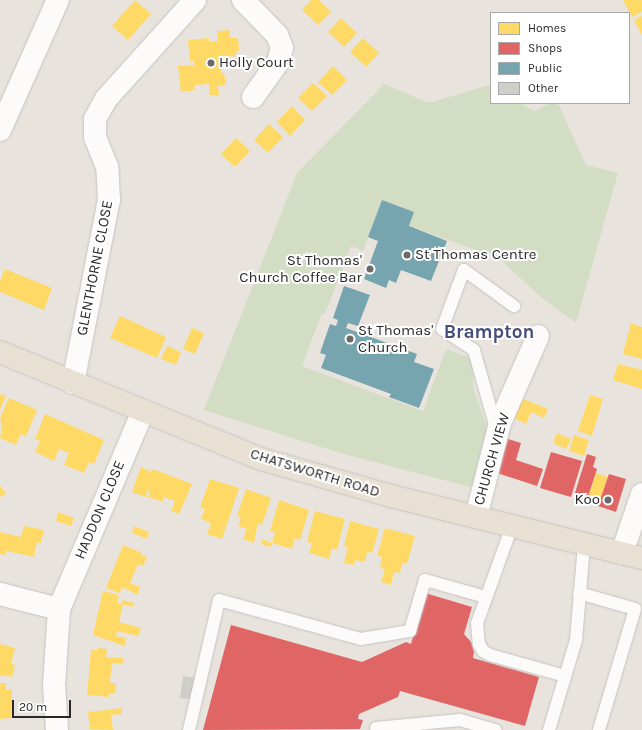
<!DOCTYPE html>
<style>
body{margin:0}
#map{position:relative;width:642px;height:730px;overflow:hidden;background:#e8e4dd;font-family:Karla,sans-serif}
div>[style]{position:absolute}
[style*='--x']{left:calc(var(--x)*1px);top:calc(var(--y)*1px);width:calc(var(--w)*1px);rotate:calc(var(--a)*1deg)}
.cemetery>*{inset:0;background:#d3ddc4}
.homes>*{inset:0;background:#ffd966}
.shops>*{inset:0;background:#e06666}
.public>*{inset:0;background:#76a5af}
.building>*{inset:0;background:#d0cec9}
.roads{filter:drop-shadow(0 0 1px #c5c3c3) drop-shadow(0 0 1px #c5c3c3)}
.service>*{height:12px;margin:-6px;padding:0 6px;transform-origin:6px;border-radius:6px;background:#fcfbfa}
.minor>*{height:22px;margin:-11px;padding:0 11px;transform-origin:11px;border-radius:11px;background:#fcfbfa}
.trunk>*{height:22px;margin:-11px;padding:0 11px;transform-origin:11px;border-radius:11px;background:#e8e0d2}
.dots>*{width:11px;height:11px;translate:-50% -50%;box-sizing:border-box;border:2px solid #fff;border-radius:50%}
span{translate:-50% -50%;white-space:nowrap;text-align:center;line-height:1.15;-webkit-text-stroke:4px #fff;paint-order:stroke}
.poi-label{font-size:15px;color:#292929}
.left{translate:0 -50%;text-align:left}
.right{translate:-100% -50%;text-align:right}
.street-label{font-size:15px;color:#292929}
.district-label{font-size:19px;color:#464d7c;font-weight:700}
.legend{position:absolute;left:490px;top:12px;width:140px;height:92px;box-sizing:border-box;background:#fff;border:1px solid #a9a9a9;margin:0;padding:5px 7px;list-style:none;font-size:12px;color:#292929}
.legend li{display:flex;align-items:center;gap:8px;height:20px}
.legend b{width:20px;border:1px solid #a9a9a9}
.scale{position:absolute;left:12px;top:700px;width:59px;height:18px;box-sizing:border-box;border:2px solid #292929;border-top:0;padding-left:5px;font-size:12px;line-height:14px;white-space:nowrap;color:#292929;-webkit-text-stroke:3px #fff;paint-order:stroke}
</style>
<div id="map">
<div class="cemetery">
<div style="clip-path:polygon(384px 84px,429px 103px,489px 85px,491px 103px,520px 103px,534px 111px,550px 103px,558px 103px,586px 165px,618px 173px,576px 323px,542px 298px,500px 259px,409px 226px,414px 212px,382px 200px,363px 251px,351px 246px,325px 314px,322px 313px,302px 366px,423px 411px,446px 349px,471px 358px,474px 390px,491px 439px,474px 488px,340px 453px,204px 410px,297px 173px)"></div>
</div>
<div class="homes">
<div style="clip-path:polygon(135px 0,151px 14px,128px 40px,112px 26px)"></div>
<div style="clip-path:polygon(311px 0,319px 0,331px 12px,318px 25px,302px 10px)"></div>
<div style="clip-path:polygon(623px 0,642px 0,642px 12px,632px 17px)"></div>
<div style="clip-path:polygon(642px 16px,642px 35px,634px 20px)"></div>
<div style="clip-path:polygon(341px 18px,357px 33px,344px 47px,328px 32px)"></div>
<div style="clip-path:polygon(230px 30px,230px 38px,238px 38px,239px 51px,236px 51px,236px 56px,228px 57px,229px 66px,221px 67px,221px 73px,224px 73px,226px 85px,218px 86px,219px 95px,210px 95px,209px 84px,194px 85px,195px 90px,181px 92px,178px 66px,195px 65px,194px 61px,190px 61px,188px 40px,209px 38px,209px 42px,218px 41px,217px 31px)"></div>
<div style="clip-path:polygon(363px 38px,379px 53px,366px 67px,350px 52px)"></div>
<div style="clip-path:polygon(333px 66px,347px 80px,332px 95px,318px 82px)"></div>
<div style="clip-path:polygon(313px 83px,327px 96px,312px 111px,298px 98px)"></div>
<div style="clip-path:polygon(292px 106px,305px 120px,290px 136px,277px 122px)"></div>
<div style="clip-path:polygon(269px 124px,283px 137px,268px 153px,254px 140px)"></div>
<div style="clip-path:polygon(236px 138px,250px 151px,235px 167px,221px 154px)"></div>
<div style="clip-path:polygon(5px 269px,52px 288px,44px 310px,0 292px,0 281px)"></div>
<div style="clip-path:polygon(120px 316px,166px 337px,157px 358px,110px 338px)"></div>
<div style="clip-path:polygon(631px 323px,642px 327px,642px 359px,623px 354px)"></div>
<div style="clip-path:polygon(192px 328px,204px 333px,195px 354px,183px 349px)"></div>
<div style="clip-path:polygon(167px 346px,181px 352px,176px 365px,161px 359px)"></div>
<div style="clip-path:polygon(618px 364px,642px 370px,642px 389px,613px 380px)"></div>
<div style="clip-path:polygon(0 394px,6px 396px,0 410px)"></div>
<div style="clip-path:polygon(590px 395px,603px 399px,592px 436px,578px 431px)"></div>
<div style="clip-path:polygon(9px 398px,37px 410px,26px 436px,21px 434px,16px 445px,0 438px,2px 426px,0 418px)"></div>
<div style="clip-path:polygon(523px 399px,548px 409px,544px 418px,531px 412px,526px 424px,514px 418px)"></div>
<div style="clip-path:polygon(45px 414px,104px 440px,94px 464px,89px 462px,84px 473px,64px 465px,69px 453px,59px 449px,54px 461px,35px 452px,40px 441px,35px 439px)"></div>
<div style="clip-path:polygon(557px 433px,571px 439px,566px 449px,553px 443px)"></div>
<div style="clip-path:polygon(574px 435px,589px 440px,584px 456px,569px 451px)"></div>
<div style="clip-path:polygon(141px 467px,152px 472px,153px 469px,192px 484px,179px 514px,171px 511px,175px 501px,164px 497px,163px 502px,148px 497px,150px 491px,148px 490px,145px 497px,132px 492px)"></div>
<div style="clip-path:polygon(596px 473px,608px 477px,599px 504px,587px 500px)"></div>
<div style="clip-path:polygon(210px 479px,239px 488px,222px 539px,207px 534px,211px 523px,201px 519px,205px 509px,200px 508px)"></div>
<div style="clip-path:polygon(1px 486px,6px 494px,0 497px,0 487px)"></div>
<div style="clip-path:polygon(246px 489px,271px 498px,262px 525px,258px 523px,254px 543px,243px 539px,247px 529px,238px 526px,241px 518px,237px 516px)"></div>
<div style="clip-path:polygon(279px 500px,309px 510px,300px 540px,295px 538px,292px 549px,272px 543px,275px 532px,270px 531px)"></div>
<div style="clip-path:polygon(315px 511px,345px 519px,337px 550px,332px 548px,329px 559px,309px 553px,312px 543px,307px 542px)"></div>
<div style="clip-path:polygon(58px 512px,74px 518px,71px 526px,56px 521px)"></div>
<div style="clip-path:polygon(350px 521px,379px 529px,372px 553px,367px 552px,365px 562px,355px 560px,354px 565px,344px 563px,348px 547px,344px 546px)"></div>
<div style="clip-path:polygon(24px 526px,44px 530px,41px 543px,37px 542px,34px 557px,6px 551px,5px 555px,0 554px,0 532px,21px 537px)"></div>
<div style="clip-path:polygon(134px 526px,149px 532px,147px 539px,132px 533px)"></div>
<div style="clip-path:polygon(385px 528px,415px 536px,407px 564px,402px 563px,400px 573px,394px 572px,391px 585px,381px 582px,385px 569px,380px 568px,382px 557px,377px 556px)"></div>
<div style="clip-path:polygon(262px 539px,272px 543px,271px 547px,261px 544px)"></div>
<div style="clip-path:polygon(123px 545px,142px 553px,141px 555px,147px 557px,143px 566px,138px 564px,130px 583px,140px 587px,138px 595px,122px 587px,120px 593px,106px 588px)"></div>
<div style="clip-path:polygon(103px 591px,119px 595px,117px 603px,122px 604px,122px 600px,134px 603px,133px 607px,123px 604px,119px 622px,141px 628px,138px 636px,117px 631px,116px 636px,126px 638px,125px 646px,93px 635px)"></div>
<div style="clip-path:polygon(0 644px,15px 648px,11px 664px,15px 665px,12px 677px,0 675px)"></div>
<div style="clip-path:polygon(98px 648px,107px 649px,106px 657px,124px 658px,123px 664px,112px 663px,110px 683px,116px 683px,115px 694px,109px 693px,109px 697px,87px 695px,91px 650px,98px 650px)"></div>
<div style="clip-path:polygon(0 683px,6px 683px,6px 690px,12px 690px,11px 718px,0 719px)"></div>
<div style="clip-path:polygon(122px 708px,122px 714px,111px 715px,113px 730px,90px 729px,88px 712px)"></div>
</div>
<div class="shops">
<div style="clip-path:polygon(508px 439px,521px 443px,516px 460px,543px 469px,537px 486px,497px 473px)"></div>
<div style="clip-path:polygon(551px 452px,582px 461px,571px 497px,540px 488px)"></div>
<div style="clip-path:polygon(587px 454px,596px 457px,593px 467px,597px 469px,587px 500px,574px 496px)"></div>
<div style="clip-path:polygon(609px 474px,626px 479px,616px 512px,598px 506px)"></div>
<div style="clip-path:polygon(425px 593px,472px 607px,464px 634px,471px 642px,474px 652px,473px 658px,539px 677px,525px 726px,400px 691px,398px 697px,359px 714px,358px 719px,363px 720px,360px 729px,203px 730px,231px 625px,362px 662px,406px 642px,411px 644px)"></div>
</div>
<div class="public">
<div style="clip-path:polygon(382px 200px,414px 212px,409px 226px,447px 241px,431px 281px,401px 270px,396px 283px,389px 280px,386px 288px,364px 279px,378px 241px,368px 237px)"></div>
<div style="clip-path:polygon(344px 286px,370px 295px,358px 326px,348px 323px,346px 328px,417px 354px,414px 362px,434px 369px,419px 408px,389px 397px,391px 394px,321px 368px,326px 355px,320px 353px,330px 324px,336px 326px,338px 320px,333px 318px)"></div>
</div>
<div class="building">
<div style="clip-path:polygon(183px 676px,196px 678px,193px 700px,180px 698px)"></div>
</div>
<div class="roads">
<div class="service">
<div style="--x:496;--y:428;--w:81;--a:-105.8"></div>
<div style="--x:474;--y:350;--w:38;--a:-147"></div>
<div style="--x:442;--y:329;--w:63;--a:-69.6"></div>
<div style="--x:464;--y:270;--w:62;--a:35.8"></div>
<div style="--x:512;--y:526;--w:103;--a:109.8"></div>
<div style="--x:477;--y:623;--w:21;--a:85"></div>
<div style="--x:479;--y:644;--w:8;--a:60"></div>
<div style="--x:483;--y:651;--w:8;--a:30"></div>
<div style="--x:490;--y:655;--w:78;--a:15.6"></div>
<div style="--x:579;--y:593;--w:58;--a:15.9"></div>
<div style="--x:635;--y:609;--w:126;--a:106.6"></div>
<div style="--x:376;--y:728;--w:84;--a:-5.4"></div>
<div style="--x:460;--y:720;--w:37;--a:16"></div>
<div style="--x:189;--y:730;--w:133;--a:-77"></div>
<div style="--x:219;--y:600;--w:147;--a:15.4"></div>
<div style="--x:361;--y:639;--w:50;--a:-9.3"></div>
<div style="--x:410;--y:631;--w:53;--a:-73.6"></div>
<div style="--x:425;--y:580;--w:63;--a:15.6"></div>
<div style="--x:549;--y:730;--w:94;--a:-73.3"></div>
<div style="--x:576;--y:640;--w:96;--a:-85.2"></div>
</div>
<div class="minor">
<div style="--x:243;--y:0;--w:49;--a:45.8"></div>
<div style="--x:277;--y:35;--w:14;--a:69"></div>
<div style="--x:282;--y:48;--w:15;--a:106"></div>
<div style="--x:278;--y:62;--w:43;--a:125.5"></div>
<div style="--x:0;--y:130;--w:142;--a:-66"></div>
<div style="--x:73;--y:383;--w:187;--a:-78.9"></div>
<div style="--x:109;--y:200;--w:33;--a:-93"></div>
<div style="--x:107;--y:167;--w:32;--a:-112"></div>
<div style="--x:95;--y:137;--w:18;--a:-90"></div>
<div style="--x:95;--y:119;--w:23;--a:-61"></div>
<div style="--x:106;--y:99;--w:133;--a:-48"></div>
<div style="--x:476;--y:517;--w:97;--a:-75.7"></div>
<div style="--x:500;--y:423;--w:95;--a:-66.4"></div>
<div style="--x:622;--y:553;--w:62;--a:-71.3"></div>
<div style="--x:0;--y:594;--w:61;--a:14.3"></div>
<div style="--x:57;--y:730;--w:45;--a:-93.8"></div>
<div style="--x:54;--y:685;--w:76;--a:-86.2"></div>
<div style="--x:59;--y:609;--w:215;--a:-67"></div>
</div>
<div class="trunk">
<div style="--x:0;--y:352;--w:282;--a:22.3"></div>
<div style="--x:261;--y:459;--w:135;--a:15.9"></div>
<div style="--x:391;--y:496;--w:259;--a:13.9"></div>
</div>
</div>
<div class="dots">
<div style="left:211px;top:63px;background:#6c6a68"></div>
<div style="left:407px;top:255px;background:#6c6a68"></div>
<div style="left:370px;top:269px;background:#6c6a68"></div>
<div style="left:350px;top:339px;background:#6c6a68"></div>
<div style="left:608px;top:500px;background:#6c6a68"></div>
</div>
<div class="poi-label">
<span class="left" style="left:219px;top:63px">Holly Court</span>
<span class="left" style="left:415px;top:255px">St Thomas Centre</span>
<span class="right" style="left:362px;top:269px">St Thomas'<br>Church Coffee Bar</span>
<span class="left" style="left:358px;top:339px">St Thomas'<br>Church</span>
<span class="right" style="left:600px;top:500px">Koo</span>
</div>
<div class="street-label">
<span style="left:95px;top:268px;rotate:-79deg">GLENTHORNE CLOSE</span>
<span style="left:492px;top:459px;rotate:-74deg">CHURCH VIEW</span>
<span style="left:315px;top:473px;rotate:17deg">CHATSWORTH ROAD</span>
<span style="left:100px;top:510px;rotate:-67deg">HADDON CLOSE</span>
</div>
<div class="district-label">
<span style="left:489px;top:333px">Brampton</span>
</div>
<ul class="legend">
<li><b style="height:11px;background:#ffd966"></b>Homes</li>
<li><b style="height:11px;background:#e06666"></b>Shops</li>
<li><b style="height:11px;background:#76a5af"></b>Public</li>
<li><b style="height:11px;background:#d0cec9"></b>Other</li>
</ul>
<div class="scale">20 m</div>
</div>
